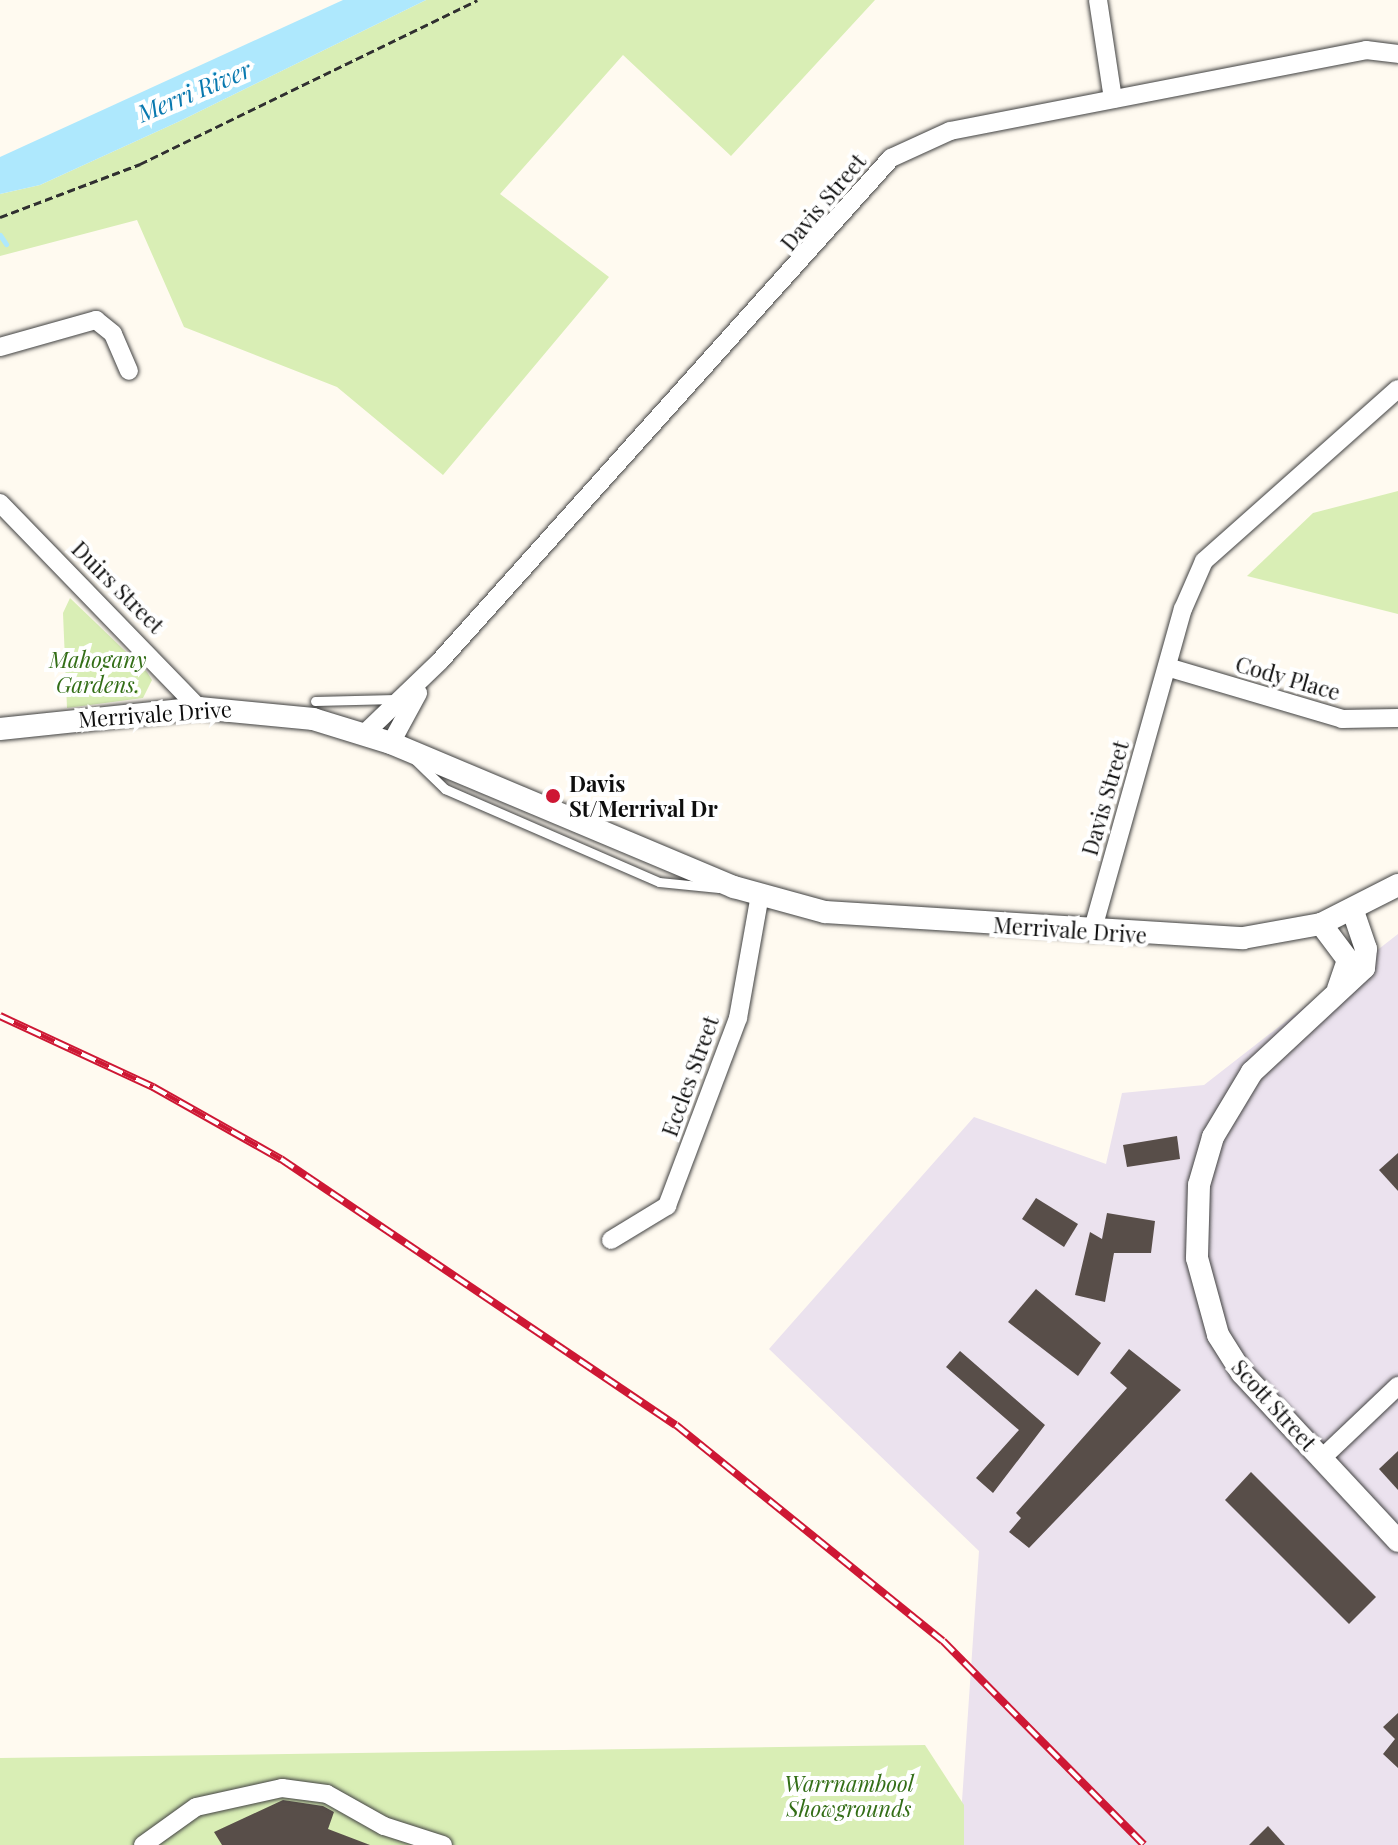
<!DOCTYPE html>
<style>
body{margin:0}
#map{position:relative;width:1398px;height:1845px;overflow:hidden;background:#fffaf0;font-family:"Playfair Display",serif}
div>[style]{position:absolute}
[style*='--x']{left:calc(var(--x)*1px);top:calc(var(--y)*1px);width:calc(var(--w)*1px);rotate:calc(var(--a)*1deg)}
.industrial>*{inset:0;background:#ebe2ee}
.green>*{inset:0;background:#d9eeb5}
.water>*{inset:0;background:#aee8fd}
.stream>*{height:5px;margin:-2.5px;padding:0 2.5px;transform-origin:2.5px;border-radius:2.5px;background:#aee8fd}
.building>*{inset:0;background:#584e49}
.path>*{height:3px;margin-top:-1.5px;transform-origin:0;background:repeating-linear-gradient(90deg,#303030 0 8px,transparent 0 12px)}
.roads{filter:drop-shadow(0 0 2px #414141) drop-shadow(0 0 2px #414141)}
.service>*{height:9px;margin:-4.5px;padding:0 4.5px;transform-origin:4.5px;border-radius:4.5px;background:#fff}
.minor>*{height:18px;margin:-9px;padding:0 9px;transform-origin:9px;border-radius:9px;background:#fff}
.tertiary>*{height:22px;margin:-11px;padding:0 11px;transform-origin:11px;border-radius:11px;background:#fff}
.rail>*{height:8px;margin-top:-4px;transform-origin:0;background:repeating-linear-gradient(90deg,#fff 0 15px,#ce1734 0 30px);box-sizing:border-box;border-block:2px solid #ce1734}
.dots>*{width:22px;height:22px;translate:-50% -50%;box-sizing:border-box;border:4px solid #fff;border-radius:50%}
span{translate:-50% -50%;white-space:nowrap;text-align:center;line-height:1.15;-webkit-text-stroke:8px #fff;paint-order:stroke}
.street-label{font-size:22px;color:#0e0e0e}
.park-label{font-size:22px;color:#336e17;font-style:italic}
.poi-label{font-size:22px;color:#0e0e0e;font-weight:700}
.left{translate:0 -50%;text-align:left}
.water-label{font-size:24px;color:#0979af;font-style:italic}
</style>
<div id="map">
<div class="industrial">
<div style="clip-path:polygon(1398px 934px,1398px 1845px,959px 1845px,979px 1551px,769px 1349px,974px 1117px,1106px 1164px,1122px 1093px,1204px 1085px)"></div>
</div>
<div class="green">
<div style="clip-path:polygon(426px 0,875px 0,731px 156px,623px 55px,500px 194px,609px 277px,443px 475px,337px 387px,184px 327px,137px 220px,0 256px,0 194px,40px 185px,180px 121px)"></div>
<div style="clip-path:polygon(1398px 491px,1398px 614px,1247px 576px,1313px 513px)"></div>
<div style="clip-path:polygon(70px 598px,147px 672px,152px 680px,143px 698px,67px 708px,63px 613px)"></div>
<div style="clip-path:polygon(925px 1745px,964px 1805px,964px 1845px,0 1845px,0 1758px)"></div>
</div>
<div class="water">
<div style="clip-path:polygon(343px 0,426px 0,180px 121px,40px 185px,0 194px,0 157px)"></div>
</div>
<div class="stream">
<div style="--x:0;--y:235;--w:11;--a:56"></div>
</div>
<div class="building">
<div style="clip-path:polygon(1177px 1136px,1180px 1159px,1127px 1167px,1123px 1145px)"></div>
<div style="clip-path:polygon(1398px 1153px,1398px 1191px,1379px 1170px)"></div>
<div style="clip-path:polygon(1036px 1198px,1078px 1224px,1064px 1247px,1022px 1219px)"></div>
<div style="clip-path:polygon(1107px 1213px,1155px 1221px,1151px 1253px,1114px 1253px,1105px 1302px,1075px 1295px,1090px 1232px,1102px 1239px)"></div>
<div style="clip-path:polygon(1036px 1289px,1101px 1343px,1078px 1376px,1008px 1322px)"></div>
<div style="clip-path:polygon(1129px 1349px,1181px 1390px,1029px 1548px,1009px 1532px,1021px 1518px,1016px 1513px,1127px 1388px,1110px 1373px)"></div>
<div style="clip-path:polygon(960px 1351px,1045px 1425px,993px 1493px,976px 1478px,1019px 1430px,946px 1367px)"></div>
<div style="clip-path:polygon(1398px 1451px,1398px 1490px,1379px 1469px)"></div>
<div style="clip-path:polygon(1251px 1472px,1376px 1597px,1349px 1624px,1225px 1500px)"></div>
<div style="clip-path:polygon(1398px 1713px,1398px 1768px,1383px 1754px,1395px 1739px,1383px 1727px)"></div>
<div style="clip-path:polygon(283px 1800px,323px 1806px,334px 1812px,328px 1829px,370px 1845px,222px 1845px,214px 1832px)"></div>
<div style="clip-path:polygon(1268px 1826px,1285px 1845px,1249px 1845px)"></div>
</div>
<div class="path">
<div style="--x:0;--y:217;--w:150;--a:-20.7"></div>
<div style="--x:140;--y:164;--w:375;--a:-25.9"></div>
</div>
<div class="roads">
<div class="service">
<div style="--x:315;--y:701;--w:80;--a:-1.4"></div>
<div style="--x:415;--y:760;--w:42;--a:44"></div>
<div style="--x:445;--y:789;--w:233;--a:23.5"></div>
<div style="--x:659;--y:882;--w:60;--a:5.7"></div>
</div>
<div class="minor">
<div style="--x:1098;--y:0;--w:100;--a:81.4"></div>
<div style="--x:0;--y:347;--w:100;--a:-15.7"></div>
<div style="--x:96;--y:320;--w:22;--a:39"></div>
<div style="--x:113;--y:334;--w:40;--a:66.6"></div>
<div style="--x:0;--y:503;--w:286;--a:45.9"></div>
<div style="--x:1167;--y:667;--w:183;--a:16.5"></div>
<div style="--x:1342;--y:719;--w:56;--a:-1"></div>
<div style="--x:364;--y:734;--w:105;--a:-43.8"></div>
<div style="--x:440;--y:661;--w:676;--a:-48.12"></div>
<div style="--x:891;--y:158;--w:65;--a:-24.6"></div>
<div style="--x:950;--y:131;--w:424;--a:-11"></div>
<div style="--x:1366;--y:50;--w:32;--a:7"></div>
<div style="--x:391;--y:743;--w:57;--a:-61.6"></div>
<div style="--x:1092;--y:932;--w:336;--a:-74.3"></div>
<div style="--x:1183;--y:609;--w:52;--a:-66.4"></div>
<div style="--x:1204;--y:561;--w:259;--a:-41.6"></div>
<div style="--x:611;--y:1240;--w:66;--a:-31.3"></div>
<div style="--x:667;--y:1206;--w:201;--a:-69.3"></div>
<div style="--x:738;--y:1018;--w:125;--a:-79.9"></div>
<div style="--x:1322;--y:1458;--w:105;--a:-43.5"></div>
<div style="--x:143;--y:1845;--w:65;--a:-35.6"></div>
<div style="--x:196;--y:1807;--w:88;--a:-12.5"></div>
<div style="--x:282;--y:1788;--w:45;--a:7.6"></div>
<div style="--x:327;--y:1794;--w:65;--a:29.3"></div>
<div style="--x:384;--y:1826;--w:62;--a:17.9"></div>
</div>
<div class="tertiary">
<div style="--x:0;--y:729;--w:200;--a:-6"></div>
<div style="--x:199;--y:708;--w:115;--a:5.5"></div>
<div style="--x:313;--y:719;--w:82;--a:17.1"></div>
<div style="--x:391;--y:743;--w:372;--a:22.8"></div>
<div style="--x:734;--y:887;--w:94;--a:15.4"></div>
<div style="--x:825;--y:912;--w:419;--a:3.6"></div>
<div style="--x:1243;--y:938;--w:79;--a:-10.2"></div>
<div style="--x:1321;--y:924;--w:86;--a:-26.9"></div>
<div style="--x:1353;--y:911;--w:40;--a:71.1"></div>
<div style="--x:1366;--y:949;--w:19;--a:96"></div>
<div style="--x:1364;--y:968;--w:153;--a:137.1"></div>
<div style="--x:1252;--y:1072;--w:76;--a:121"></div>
<div style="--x:1213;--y:1137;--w:50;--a:106.3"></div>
<div style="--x:1199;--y:1185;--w:73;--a:91.6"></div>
<div style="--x:1197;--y:1258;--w:80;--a:74.7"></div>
<div style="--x:1218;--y:1335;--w:45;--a:57.7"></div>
<div style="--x:1242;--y:1373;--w:229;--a:47.1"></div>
<div style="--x:1321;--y:924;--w:45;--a:53.1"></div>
<div style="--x:1348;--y:960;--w:31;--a:109"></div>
</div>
</div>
<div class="rail">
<div style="--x:0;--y:1016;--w:169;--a:24.9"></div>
<div style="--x:153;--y:1087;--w:147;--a:29.4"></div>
<div style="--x:281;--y:1159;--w:476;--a:34"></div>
<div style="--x:676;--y:1425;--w:343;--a:39"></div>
<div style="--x:943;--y:1641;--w:286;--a:45.4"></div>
</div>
<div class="dots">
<div style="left:553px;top:796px;background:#ce1734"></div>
</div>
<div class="street-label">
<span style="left:823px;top:202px;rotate:-50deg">Davis Street</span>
<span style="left:118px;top:587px;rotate:45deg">Duirs Street</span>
<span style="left:1288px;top:678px;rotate:16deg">Cody Place</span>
<span style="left:155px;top:714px;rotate:-4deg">Merrivale Drive</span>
<span style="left:1105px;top:798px;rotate:-74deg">Davis Street</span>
<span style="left:1070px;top:930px;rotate:4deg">Merrivale Drive</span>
<span style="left:690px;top:1076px;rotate:-70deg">Eccles Street</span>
<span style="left:1274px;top:1405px;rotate:48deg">Scott Street</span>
</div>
<div class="park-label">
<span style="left:98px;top:672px">Mahogany<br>Gardens.</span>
<span style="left:849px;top:1796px">Warrnambool<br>Showgrounds</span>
</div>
<div class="poi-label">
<span class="left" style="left:569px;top:796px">Davis<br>St/Merrival Dr</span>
</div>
<div class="water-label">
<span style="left:194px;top:91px;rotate:-23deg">Merri River</span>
</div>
</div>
